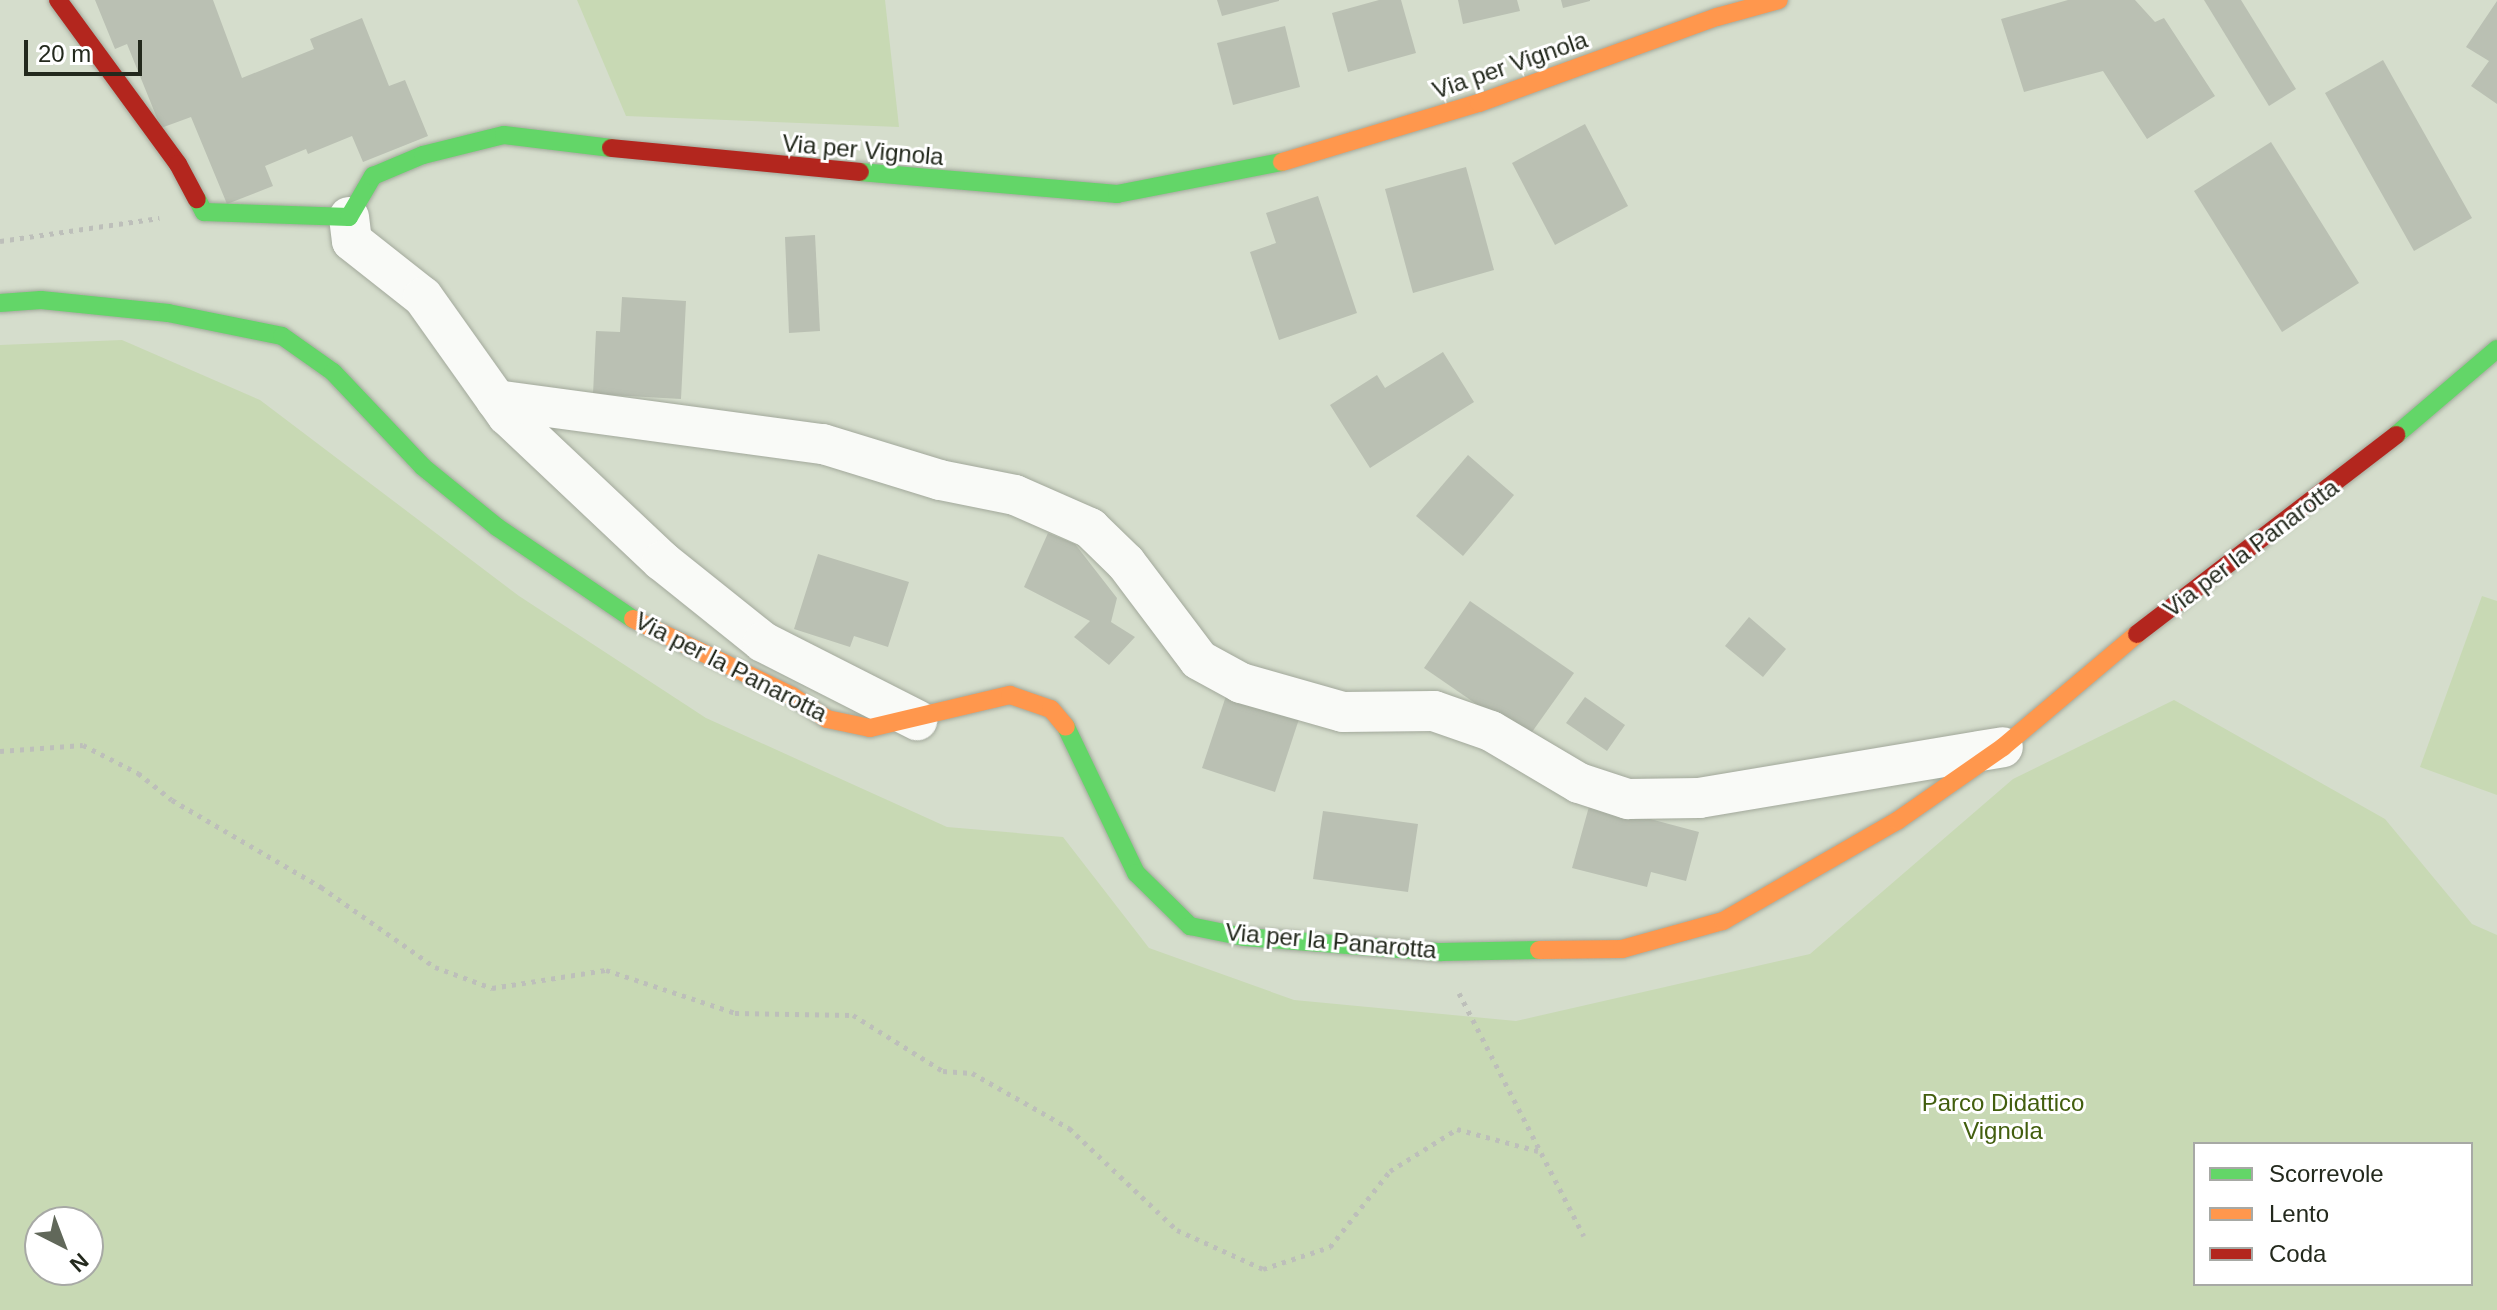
<!DOCTYPE html>
<style>
body{margin:0}
#map{position:relative;width:2497px;height:1310px;overflow:hidden;background:#d5ddcc;font-family:Helvetica,sans-serif}
div>[style]{position:absolute}
[style*='--x']{left:calc(var(--x)*1px);top:calc(var(--y)*1px);width:calc(var(--w)*1px);rotate:calc(var(--a)*1deg)}
.green>*{inset:0;background:#c8d9b4}
.building>*{inset:0;background:#bac0b3}
.path>*{height:5px;margin-top:-2.5px;transform-origin:0;background:repeating-linear-gradient(90deg,#bdbfba 0 4px,transparent 0 10px)}
.roads{filter:drop-shadow(0 0 2px #a2a89b) drop-shadow(0 0 2px #a2a89b)}
.street>*{height:40px;margin:-20px;padding:0 20px;transform-origin:20px;border-radius:20px;background:#f9faf7}
.fast>*{height:18px;margin:-9px;padding:0 9px;transform-origin:9px;border-radius:9px;background:#63d668}
.slow>*{height:18px;margin:-9px;padding:0 9px;transform-origin:9px;border-radius:9px;background:#ff974d}
.jam>*{height:18px;margin:-9px;padding:0 9px;transform-origin:9px;border-radius:9px;background:#b3261e}
span{translate:-50% -50%;white-space:nowrap;text-align:center;line-height:1.15;-webkit-text-stroke:6px #fff;paint-order:stroke}
.street-label{font-size:24px;color:#23291d}
.park-label{font-size:24px;color:#425e0e}
.legend{position:absolute;left:2193px;top:1142px;width:280px;height:144px;box-sizing:border-box;background:#fff;border:2px solid #a7a9a5;margin:0;padding:10px 14px;list-style:none;font-size:24px;color:#23291d}
.legend li{display:flex;align-items:center;gap:16px;height:40px}
.legend b{width:40px;border:2px solid #a7a9a5}
.north{position:absolute;left:24px;top:1206px;width:80px;height:80px;box-sizing:border-box;background:#fff;border:2px solid #a7a9a5;border-radius:50%;rotate:138deg;font-size:22px;font-weight:700;line-height:32px;text-align:center;color:#23291d}
.north::after{content:'';display:block;margin:auto;width:28px;height:36px;background:#61685a;clip-path:polygon(50% 0,100% 100%,50% 72%,0 100%)}
.scale{position:absolute;left:24px;top:40px;width:118px;height:36px;box-sizing:border-box;border:4px solid #23291d;border-top:0;padding-left:10px;font-size:24px;line-height:28px;white-space:nowrap;color:#23291d;-webkit-text-stroke:6px #fff;paint-order:stroke}
</style>
<div id="map">
<div class="green">
<div style="clip-path:polygon(577px 0,885px 0,899px 127px,626px 116px)"></div>
<div style="clip-path:polygon(evenodd,122px 340px,260px 400px,519px 596px,706px 718px,947px 827px,1063px 837px,1149px 948px,1294px 1000px,1516px 1021px,1810px 954px,2013px 779px,2174px 700px,2385px 819px,2472px 924px,2497px 935px,2497px 1310px,0 1310px,0 345px,122px 340px,2471px 1144px,2471px 1284px,2195px 1284px,2195px 1144px,2471px 1144px,122px 340px,88px 1222px,88px 1270px,40px 1270px,40px 1222px,88px 1222px)"></div>
<div style="clip-path:polygon(2482px 596px,2497px 601px,2497px 795px,2420px 767px)"></div>
</div>
<div class="building">
<div style="clip-path:polygon(95px 0,213px 0,242px 78px,314px 49px,310px 39px,362px 18px,389px 86px,405px 80px,428px 136px,363px 162px,352px 136px,308px 154px,306px 149px,265px 166px,273px 186px,227px 204px,191px 117px,161px 128px,127px 44px,115px 49px)"></div>
<div style="clip-path:polygon(1217px 0,1279px 0,1279px 1px,1222px 16px)"></div>
<div style="clip-path:polygon(1379px 0,1401px 0,1416px 53px,1348px 72px,1332px 13px)"></div>
<div style="clip-path:polygon(1458px 0,1517px 0,1520px 11px,1463px 24px)"></div>
<div style="clip-path:polygon(1561px 0,1590px 0,1590px 1px,1563px 8px)"></div>
<div style="clip-path:polygon(2068px 0,2135px 0,2155px 22px,2164px 18px,2215px 96px,2147px 139px,2103px 71px,2024px 92px,2001px 19px)"></div>
<div style="clip-path:polygon(2204px 0,2241px 0,2296px 89px,2269px 106px)"></div>
<div style="clip-path:polygon(2497px 1px,2497px 104px,2471px 86px,2489px 61px,2466px 47px)"></div>
<div style="clip-path:polygon(1285px 26px,1300px 87px,1233px 105px,1217px 43px)"></div>
<div style="clip-path:polygon(2383px 60px,2472px 218px,2414px 251px,2325px 93px)"></div>
<div style="clip-path:polygon(1585px 124px,1628px 206px,1555px 245px,1512px 163px)"></div>
<div style="clip-path:polygon(2271px 142px,2359px 283px,2282px 332px,2194px 191px)"></div>
<div style="clip-path:polygon(1466px 167px,1494px 270px,1413px 293px,1385px 189px)"></div>
<div style="clip-path:polygon(1318px 196px,1357px 313px,1279px 340px,1250px 252px,1276px 243px,1266px 213px)"></div>
<div style="clip-path:polygon(815px 235px,820px 331px,789px 333px,785px 237px)"></div>
<div style="clip-path:polygon(622px 297px,686px 301px,681px 399px,593px 394px,596px 331px,620px 332px)"></div>
<div style="clip-path:polygon(1443px 352px,1474px 402px,1370px 468px,1330px 405px,1377px 375px,1385px 388px)"></div>
<div style="clip-path:polygon(1468px 455px,1514px 495px,1463px 556px,1416px 516px)"></div>
<div style="clip-path:polygon(1048px 533px,1075px 544px,1117px 598px,1111px 622px,1135px 637px,1109px 665px,1074px 637px,1090px 621px,1024px 587px)"></div>
<div style="clip-path:polygon(818px 554px,909px 582px,888px 647px,854px 636px,850px 647px,794px 629px)"></div>
<div style="clip-path:polygon(1470px 601px,1574px 673px,1527px 739px,1424px 668px)"></div>
<div style="clip-path:polygon(1749px 617px,1786px 649px,1763px 677px,1725px 646px)"></div>
<div style="clip-path:polygon(1227px 693px,1300px 716px,1275px 792px,1202px 768px)"></div>
<div style="clip-path:polygon(1585px 697px,1625px 725px,1607px 751px,1566px 723px)"></div>
<div style="clip-path:polygon(1590px 803px,1699px 832px,1686px 881px,1651px 872px,1647px 887px,1572px 868px)"></div>
<div style="clip-path:polygon(1323px 811px,1418px 824px,1408px 892px,1313px 879px)"></div>
</div>
<div class="path">
<div style="--x:0;--y:241;--w:161;--a:-8.2"></div>
<div style="--x:0;--y:751;--w:83;--a:-4.1"></div>
<div style="--x:83;--y:745;--w:62;--a:27"></div>
<div style="--x:138;--y:773;--w:43;--a:38.5"></div>
<div style="--x:172;--y:800;--w:173;--a:30.3"></div>
<div style="--x:321;--y:887;--w:139;--a:35.1"></div>
<div style="--x:435;--y:967;--w:61;--a:20.2"></div>
<div style="--x:492;--y:988;--w:115;--a:-9"></div>
<div style="--x:606;--y:970;--w:136;--a:18.4"></div>
<div style="--x:735;--y:1013;--w:118;--a:1"></div>
<div style="--x:853;--y:1015;--w:106;--a:31.9"></div>
<div style="--x:943;--y:1071;--w:29;--a:4"></div>
<div style="--x:972;--y:1073;--w:112;--a:29.6"></div>
<div style="--x:1069;--y:1128;--w:149;--a:43.4"></div>
<div style="--x:1177;--y:1230;--w:94;--a:24.4"></div>
<div style="--x:1263;--y:1269;--w:71;--a:-18.2"></div>
<div style="--x:1330;--y:1247;--w:97;--a:-51.7"></div>
<div style="--x:1390;--y:1171;--w:79;--a:-32.1"></div>
<div style="--x:1457;--y:1129;--w:84;--a:15.2"></div>
<div style="--x:1459;--y:993;--w:273;--a:62.8"></div>
</div>
<div class="roads">
<div class="street">
<div style="--x:349;--y:217;--w:24;--a:83"></div>
<div style="--x:352;--y:241;--w:90;--a:38.3"></div>
<div style="--x:423;--y:297;--w:145;--a:54.6"></div>
<div style="--x:507;--y:415;--w:213;--a:43.3"></div>
<div style="--x:662;--y:561;--w:129;--a:38.7"></div>
<div style="--x:763;--y:642;--w:173;--a:26.9"></div>
<div style="--x:496;--y:400;--w:330;--a:7.7"></div>
<div style="--x:823;--y:444;--w:122;--a:17.1"></div>
<div style="--x:940;--y:480;--w:76;--a:11.3"></div>
<div style="--x:1015;--y:495;--w:82;--a:23.7"></div>
<div style="--x:1090;--y:528;--w:50;--a:44.2"></div>
<div style="--x:1126;--y:563;--w:121;--a:53"></div>
<div style="--x:1199;--y:660;--w:48;--a:28.7"></div>
<div style="--x:1241;--y:683;--w:106;--a:15.9"></div>
<div style="--x:1343;--y:712;--w:91;--a:-0.6"></div>
<div style="--x:1434;--y:711;--w:60;--a:19.3"></div>
<div style="--x:1491;--y:731;--w:102;--a:30.6"></div>
<div style="--x:1579;--y:783;--w:52;--a:18.1"></div>
<div style="--x:1628;--y:799;--w:71;--a:-0.8"></div>
<div style="--x:1699;--y:798;--w:308;--a:-9.5"></div>
</div>
<div class="fast">
<div style="--x:860;--y:172;--w:258;--a:4.9"></div>
<div style="--x:1117;--y:194;--w:168;--a:-11"></div>
<div style="--x:197;--y:199;--w:15;--a:62"></div>
<div style="--x:204;--y:212;--w:145;--a:2"></div>
<div style="--x:349;--y:217;--w:48;--a:-59.7"></div>
<div style="--x:373;--y:176;--w:54;--a:-22.8"></div>
<div style="--x:423;--y:155;--w:83;--a:-13.9"></div>
<div style="--x:504;--y:135;--w:108;--a:6.9"></div>
<div style="--x:0;--y:303;--w:41;--a:-4.2"></div>
<div style="--x:41;--y:300;--w:128;--a:5.8"></div>
<div style="--x:168;--y:313;--w:116;--a:11.4"></div>
<div style="--x:282;--y:336;--w:62;--a:35.2"></div>
<div style="--x:333;--y:372;--w:131;--a:46.5"></div>
<div style="--x:423;--y:467;--w:95;--a:39"></div>
<div style="--x:497;--y:527;--w:164;--a:34.1"></div>
<div style="--x:2396;--y:435;--w:133;--a:-40.4"></div>
<div style="--x:1066;--y:727;--w:162;--a:64.4"></div>
<div style="--x:1136;--y:873;--w:76;--a:44.5"></div>
<div style="--x:1190;--y:926;--w:55;--a:11.5"></div>
<div style="--x:1244;--y:937;--w:198;--a:4.4"></div>
<div style="--x:1441;--y:952;--w:98;--a:-1.2"></div>
</div>
<div class="slow">
<div style="--x:1282;--y:162;--w:206;--a:-16.7"></div>
<div style="--x:1479;--y:103;--w:253;--a:-19.9"></div>
<div style="--x:1717;--y:17;--w:64;--a:-15.3"></div>
<div style="--x:633;--y:619;--w:177;--a:25.8"></div>
<div style="--x:792;--y:696;--w:42;--a:33.3"></div>
<div style="--x:827;--y:719;--w:44;--a:11.8"></div>
<div style="--x:870;--y:728;--w:144;--a:-13.3"></div>
<div style="--x:1010;--y:695;--w:43;--a:18.9"></div>
<div style="--x:1051;--y:709;--w:23;--a:50"></div>
<div style="--x:1539;--y:950;--w:83;--a:-0.7"></div>
<div style="--x:1622;--y:949;--w:105;--a:-15.5"></div>
<div style="--x:1723;--y:921;--w:201;--a:-29.9"></div>
<div style="--x:1897;--y:821;--w:129;--a:-34.9"></div>
<div style="--x:2003;--y:747;--w:175;--a:-40.1"></div>
</div>
<div class="jam">
<div style="--x:58;--y:0;--w:203;--a:53.8"></div>
<div style="--x:178;--y:164;--w:40;--a:62"></div>
<div style="--x:611;--y:148;--w:250;--a:5.5"></div>
<div style="--x:2137;--y:634;--w:327;--a:-37.5"></div>
</div>
</div>
<div class="street-label">
<span style="left:1510px;top:65px;rotate:-19deg">Via per Vignola</span>
<span style="left:863px;top:150px;rotate:5deg">Via per Vignola</span>
<span style="left:2251px;top:548px;rotate:-37deg">Via per la Panarotta</span>
<span style="left:731px;top:667px;rotate:27deg">Via per la Panarotta</span>
<span style="left:1331px;top:941px;rotate:5deg">Via per la Panarotta</span>
</div>
<div class="park-label">
<span style="left:2003px;top:1117px">Parco Didattico<br>Vignola</span>
</div>
<ul class="legend">
<li><b style="height:10px;background:#63d668"></b>Scorrevole</li>
<li><b style="height:10px;background:#ff974d"></b>Lento</li>
<li><b style="height:10px;background:#b3261e"></b>Coda</li>
</ul>
<div class="north">N</div>
<div class="scale">20 m</div>
</div>
